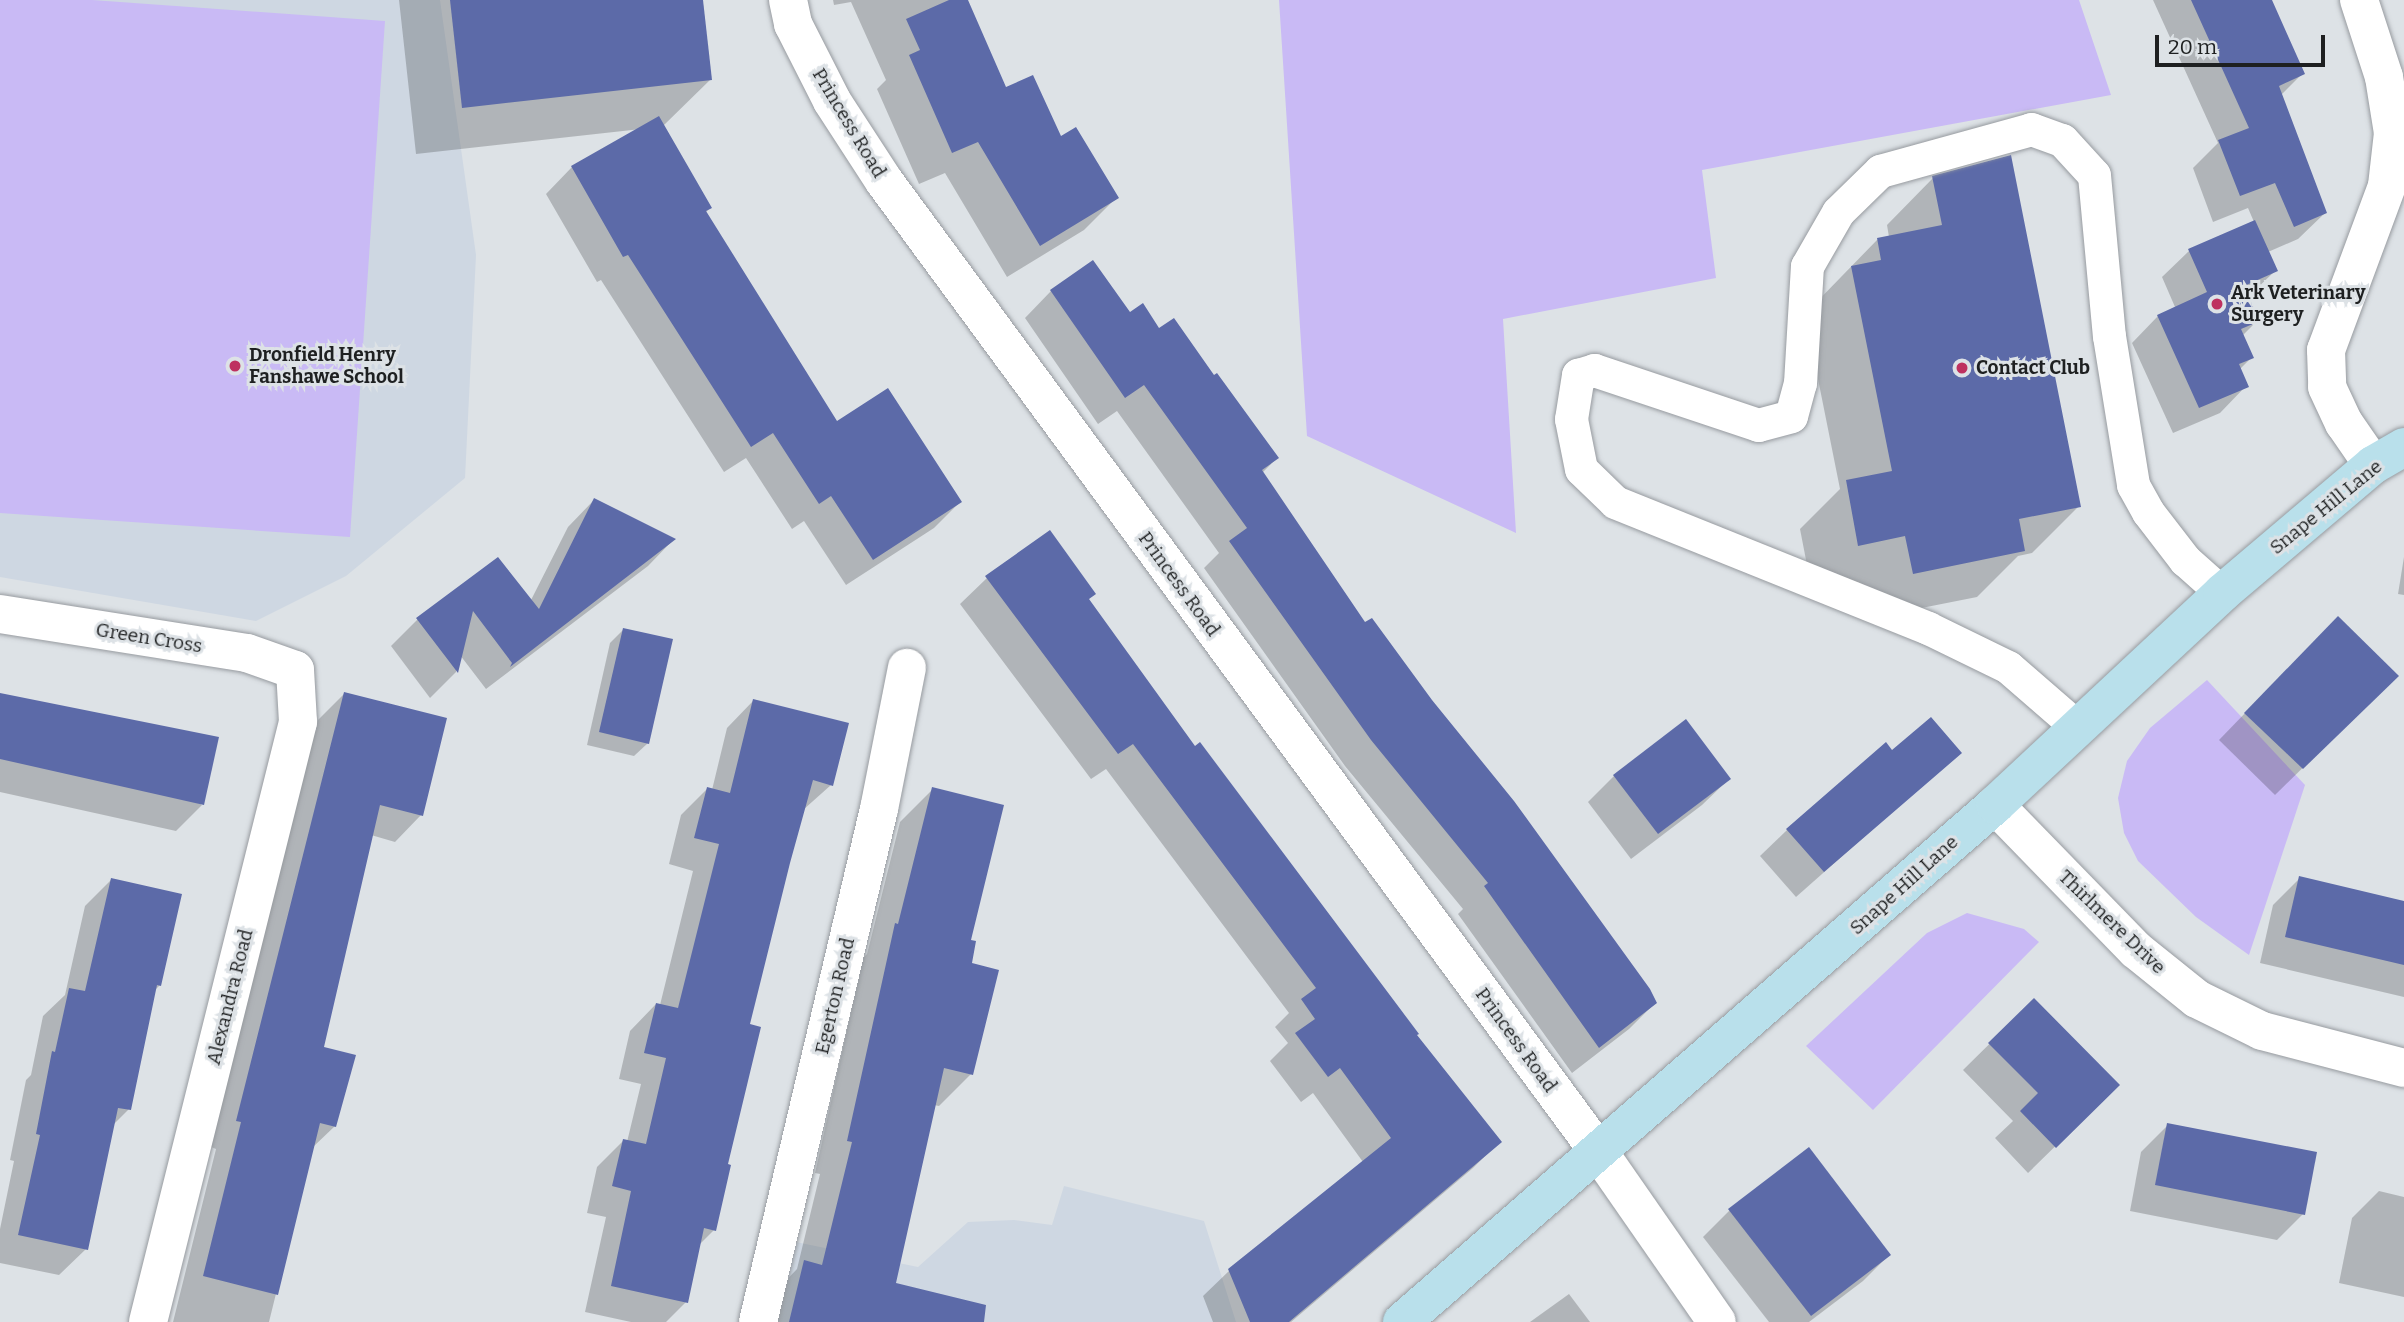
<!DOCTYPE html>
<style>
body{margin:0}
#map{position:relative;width:2404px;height:1322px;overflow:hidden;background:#dde2e6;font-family:Bitter,serif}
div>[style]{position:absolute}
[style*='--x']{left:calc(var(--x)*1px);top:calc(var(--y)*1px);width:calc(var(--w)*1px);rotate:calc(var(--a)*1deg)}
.built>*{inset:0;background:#ced7e2}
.green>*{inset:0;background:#c9baf5}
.shadow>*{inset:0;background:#0003}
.building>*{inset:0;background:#5c6aa8}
.roads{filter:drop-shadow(0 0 2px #979ba0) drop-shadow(0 0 2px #979ba0)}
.lane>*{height:33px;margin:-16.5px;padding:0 16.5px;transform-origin:16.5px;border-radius:16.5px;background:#fff}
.street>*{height:38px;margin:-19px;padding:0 19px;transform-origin:19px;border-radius:19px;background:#fff}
.secondary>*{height:38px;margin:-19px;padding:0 19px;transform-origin:19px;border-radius:19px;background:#b9e0eb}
.dots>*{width:19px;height:19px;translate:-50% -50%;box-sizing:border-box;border:4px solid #dde2e6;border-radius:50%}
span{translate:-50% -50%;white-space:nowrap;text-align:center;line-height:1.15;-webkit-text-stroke:6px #dde2e6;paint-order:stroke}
.street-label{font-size:19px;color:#1e2021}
.poi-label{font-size:19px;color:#1e2021;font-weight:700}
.left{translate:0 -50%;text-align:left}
.scale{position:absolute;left:2155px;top:35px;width:170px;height:32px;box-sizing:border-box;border:4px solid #1e2021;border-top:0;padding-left:9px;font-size:21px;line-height:24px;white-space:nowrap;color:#1e2021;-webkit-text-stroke:5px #dde2e6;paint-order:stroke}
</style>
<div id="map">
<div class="built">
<div style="clip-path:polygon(0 0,440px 0,476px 255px,465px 478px,346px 576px,256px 621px,0 577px)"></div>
<div style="clip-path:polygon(1064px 1186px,1204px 1221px,1236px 1322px,773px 1322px,791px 1241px,918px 1267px,968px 1222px,1014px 1220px,1052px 1225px)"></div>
</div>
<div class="green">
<div style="clip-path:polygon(0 0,92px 0,385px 21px,350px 537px,0 513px)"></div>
<div style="clip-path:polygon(1279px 0,2079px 0,2111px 95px,1702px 170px,1716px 278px,1503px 319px,1516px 533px,1307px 436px)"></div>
<div style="clip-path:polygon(2207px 680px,2305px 785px,2249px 955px,2196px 917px,2138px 861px,2124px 833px,2118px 798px,2127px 761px,2150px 728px)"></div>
<div style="clip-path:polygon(1967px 913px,2024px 929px,2039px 942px,1873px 1110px,1806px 1046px,1927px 933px)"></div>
</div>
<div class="shadow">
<div style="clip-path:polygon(399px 0,701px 0,710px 80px,663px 126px,710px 208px,705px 213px,837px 424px,960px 502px,934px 528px,846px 585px,804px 521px,792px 529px,746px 458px,724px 472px,601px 280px,597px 282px,546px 194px,572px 167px,641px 129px,416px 154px)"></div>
<div style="clip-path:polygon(833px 0,966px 0,1005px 89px,1060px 138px,1116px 198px,1084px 230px,1007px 277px,945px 173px,919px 184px,877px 89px,886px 80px,851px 2px,834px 5px)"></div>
<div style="clip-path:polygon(2153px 0,2270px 0,2303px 73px,2281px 95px,2325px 213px,2298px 239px,2268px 252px,2276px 270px,2247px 298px,2257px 321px,2242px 336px,2252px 357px,2239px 370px,2246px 386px,2220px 413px,2173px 433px,2132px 343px,2158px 316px,2175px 307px,2162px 277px,2189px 251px,2254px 222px,2248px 208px,2213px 222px,2193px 168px,2218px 143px)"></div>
<div style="clip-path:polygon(1933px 178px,2079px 506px,2032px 553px,2018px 556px,1977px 597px,1866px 619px,1859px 582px,1812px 591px,1800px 529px,1840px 489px,1805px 314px,1877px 240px,1889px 237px,1887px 225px)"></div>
<div style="clip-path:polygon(1051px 291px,1130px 315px,1159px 330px,1213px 378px,1277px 458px,1262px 473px,1365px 625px,1655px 1003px,1629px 1029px,1572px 1073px,1458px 914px,1463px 909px,1345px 766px,1204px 568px,1219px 553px,1117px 411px,1098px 424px,1025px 318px)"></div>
<div style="clip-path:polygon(594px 500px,673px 540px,648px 566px,486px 689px,460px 655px,456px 672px,430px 698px,391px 646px,417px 620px,498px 560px,530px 602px,568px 527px)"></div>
<div style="clip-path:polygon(2404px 557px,2404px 595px,2398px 594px)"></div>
<div style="clip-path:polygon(987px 578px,1087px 600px,1194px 748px,1499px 1142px,1473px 1168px,1291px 1322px,1213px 1322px,1203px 1296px,1230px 1270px,1363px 1162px,1313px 1093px,1301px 1102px,1270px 1061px,1288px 1043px,1275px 1027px,1289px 1013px,1106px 769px,1091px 779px,960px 604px)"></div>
<div style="clip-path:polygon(623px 630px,648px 743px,634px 756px,587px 745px,610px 643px)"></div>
<div style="clip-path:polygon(2312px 644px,2370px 702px,2275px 795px,2219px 740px)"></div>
<div style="clip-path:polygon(345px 693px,421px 815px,395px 842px,371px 835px,322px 1048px,335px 1126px,312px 1148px,269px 1322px,173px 1322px,216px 1149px,211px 1147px,318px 720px)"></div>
<div style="clip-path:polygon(0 694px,202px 805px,176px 831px,0 792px)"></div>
<div style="clip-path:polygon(753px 701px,831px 785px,803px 810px,747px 1026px,714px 1230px,698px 1246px,686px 1302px,666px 1322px,631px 1322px,585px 1312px,606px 1217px,587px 1213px,597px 1167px,623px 1141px,627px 1142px,641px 1084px,619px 1079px,630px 1031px,656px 1004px,660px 1005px,693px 871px,669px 864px,681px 815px,707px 789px,712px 790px,727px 728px)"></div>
<div style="clip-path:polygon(1892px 752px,1960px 752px,1796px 897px,1760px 856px,1787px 830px)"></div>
<div style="clip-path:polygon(1614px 776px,1729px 779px,1702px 805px,1631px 859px,1588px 802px)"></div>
<div style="clip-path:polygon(933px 789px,969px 941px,971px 1074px,939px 1106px,934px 1105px,894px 1284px,935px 1322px,765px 1322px,772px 1295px,797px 1269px,820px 1174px,815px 1173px,863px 958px,867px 954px,900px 822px)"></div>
<div style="clip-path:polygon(2300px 878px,2404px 902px,2404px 997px,2260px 963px,2273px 905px)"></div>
<div style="clip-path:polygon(111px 880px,160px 985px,154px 991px,129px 1109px,112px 1126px,86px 1249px,59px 1275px,0 1263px,0 1229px,14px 1161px,10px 1160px,26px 1080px,31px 1075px,43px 1016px,65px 995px,85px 906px)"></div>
<div style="clip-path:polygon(2034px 1000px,2118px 1085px,2028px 1173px,1995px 1138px,2013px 1121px,1963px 1070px)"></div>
<div style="clip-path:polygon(2168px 1125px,2303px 1214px,2277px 1240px,2130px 1211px,2141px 1152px)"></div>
<div style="clip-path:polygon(2379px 1191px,2404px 1197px,2404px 1297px,2339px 1283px,2352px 1218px)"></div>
<div style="clip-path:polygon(1730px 1210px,1889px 1255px,1863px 1281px,1809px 1322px,1769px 1322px,1703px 1237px)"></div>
<div style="clip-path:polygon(1569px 1294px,1590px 1322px,1530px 1322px)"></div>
</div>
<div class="building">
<div style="clip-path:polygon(450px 0,703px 0,712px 80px,462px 108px)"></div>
<div style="clip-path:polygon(949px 0,968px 0,1006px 87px,1033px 75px,1061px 136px,1076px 127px,1119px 198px,1040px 246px,978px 142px,952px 153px,909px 55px,920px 50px,906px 19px)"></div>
<div style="clip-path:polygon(2191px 0,2272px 0,2305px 74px,2279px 86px,2327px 213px,2294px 227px,2275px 183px,2240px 196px,2218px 140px,2249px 128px)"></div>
<div style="clip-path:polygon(659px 116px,712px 208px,706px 211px,837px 421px,888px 388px,962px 502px,873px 560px,831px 496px,819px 504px,773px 433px,751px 447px,628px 255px,623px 257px,571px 166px)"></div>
<div style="clip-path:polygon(2011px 155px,2081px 507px,2019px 519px,2025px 551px,1913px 574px,1905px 536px,1858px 546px,1846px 480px,1892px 471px,1851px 266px,1881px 260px,1877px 238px,1942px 225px,1932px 176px)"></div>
<div style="clip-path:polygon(2255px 220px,2278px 271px,2244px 286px,2260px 321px,2241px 329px,2254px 358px,2239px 364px,2249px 387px,2199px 408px,2157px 315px,2207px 292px,2188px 249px)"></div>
<div style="clip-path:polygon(1093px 260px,1130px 312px,1143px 303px,1159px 328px,1174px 318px,1214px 375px,1217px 373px,1279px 458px,1262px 470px,1365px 622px,1372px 618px,1432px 700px,1514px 801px,1650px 989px,1657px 1003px,1599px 1048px,1484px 886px,1488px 883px,1371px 740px,1229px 541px,1247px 528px,1144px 385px,1125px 398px,1050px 290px)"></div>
<div style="clip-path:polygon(594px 498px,676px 539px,510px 667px,512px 663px,473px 611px,458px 673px,416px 618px,498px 557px,539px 609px)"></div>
<div style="clip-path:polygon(1050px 530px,1096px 594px,1089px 599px,1195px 746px,1200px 742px,1419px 1034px,1417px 1035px,1502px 1142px,1289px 1322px,1250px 1322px,1228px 1269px,1391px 1138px,1340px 1068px,1328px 1077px,1295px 1033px,1315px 1019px,1301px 999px,1316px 988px,1133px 744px,1118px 754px,985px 576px)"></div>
<div style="clip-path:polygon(2338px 616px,2399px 676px,2303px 769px,2244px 713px)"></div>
<div style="clip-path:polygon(623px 628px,673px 639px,649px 744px,599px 732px)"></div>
<div style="clip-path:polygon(344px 692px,447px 718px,423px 816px,380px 805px,324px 1047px,356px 1055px,336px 1127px,320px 1123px,278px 1295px,203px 1276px,241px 1122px,236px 1121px)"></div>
<div style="clip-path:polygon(0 693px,219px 737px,204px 805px,0 759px)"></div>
<div style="clip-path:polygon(753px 699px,849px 723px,833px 786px,813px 780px,790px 863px,750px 1024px,761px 1027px,728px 1164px,731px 1165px,716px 1231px,704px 1228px,688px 1303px,611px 1286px,631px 1191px,612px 1186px,623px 1139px,646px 1144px,666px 1058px,644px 1053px,656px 1003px,678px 1008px,719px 844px,694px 838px,707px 787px,730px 793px)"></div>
<div style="clip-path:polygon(1931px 717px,1962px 753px,1824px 872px,1786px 829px,1886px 742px,1892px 750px)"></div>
<div style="clip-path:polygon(1686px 719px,1731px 779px,1658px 834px,1613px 775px)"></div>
<div style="clip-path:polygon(932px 787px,1004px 805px,971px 940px,976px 941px,972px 963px,999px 970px,973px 1075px,944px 1068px,896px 1283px,986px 1305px,984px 1322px,789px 1322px,804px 1260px,822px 1265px,852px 1142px,847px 1141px,895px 923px,898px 924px)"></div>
<div style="clip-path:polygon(2299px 876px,2404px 901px,2404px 965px,2285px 937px)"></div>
<div style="clip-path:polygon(111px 878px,182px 894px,161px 986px,157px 985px,131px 1110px,118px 1108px,88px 1250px,18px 1235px,40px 1135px,36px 1134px,52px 1051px,55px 1052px,69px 988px,85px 991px)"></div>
<div style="clip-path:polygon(2034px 998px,2120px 1085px,2056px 1148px,2020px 1111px,2038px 1093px,1988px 1043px)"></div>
<div style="clip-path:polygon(2167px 1123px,2317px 1152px,2305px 1215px,2155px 1185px)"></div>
<div style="clip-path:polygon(1809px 1147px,1891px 1255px,1811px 1316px,1728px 1209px)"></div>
</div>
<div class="roads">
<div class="lane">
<div style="--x:2076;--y:726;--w:90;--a:-139.1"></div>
<div style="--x:2008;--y:667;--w:89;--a:-154"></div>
<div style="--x:1928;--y:628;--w:337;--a:-158.1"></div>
<div style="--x:1615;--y:502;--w:47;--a:-135.9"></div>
<div style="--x:1581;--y:469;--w:51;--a:-101.3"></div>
<div style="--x:1571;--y:419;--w:45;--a:-81"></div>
<div style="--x:1578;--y:375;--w:17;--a:-17"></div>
<div style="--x:1594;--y:370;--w:173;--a:18.5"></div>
<div style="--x:1758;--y:425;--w:34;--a:-15"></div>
<div style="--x:1791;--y:416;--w:34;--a:-75"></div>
<div style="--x:1800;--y:383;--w:117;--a:-86.6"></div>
<div style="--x:1807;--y:266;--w:62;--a:-60.1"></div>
<div style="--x:1838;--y:212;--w:59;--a:-44.3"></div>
<div style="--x:1880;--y:171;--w:157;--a:-15.5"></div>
<div style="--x:2031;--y:129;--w:33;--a:20"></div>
<div style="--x:2062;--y:140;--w:47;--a:47.6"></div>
<div style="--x:2094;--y:175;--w:162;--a:84.7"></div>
<div style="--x:2109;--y:336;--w:151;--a:80.8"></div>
<div style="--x:2133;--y:485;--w:31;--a:61"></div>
<div style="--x:2148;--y:512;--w:61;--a:52.4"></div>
<div style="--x:2185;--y:560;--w:50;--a:41.7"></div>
</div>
<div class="street">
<div style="--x:788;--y:0;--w:25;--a:78"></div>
<div style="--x:793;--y:24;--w:86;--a:63.1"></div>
<div style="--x:832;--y:101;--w:95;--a:57"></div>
<div style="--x:884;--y:181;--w:1204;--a:53.64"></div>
<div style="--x:1598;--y:1151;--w:208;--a:55.2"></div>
<div style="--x:2359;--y:0;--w:81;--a:72"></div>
<div style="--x:2384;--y:77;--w:57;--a:80.9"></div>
<div style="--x:2393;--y:133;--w:53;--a:96.5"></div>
<div style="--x:2387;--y:186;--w:175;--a:110.4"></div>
<div style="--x:2326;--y:350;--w:37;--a:88"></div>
<div style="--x:2327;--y:387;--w:40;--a:65"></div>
<div style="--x:2344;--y:423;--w:51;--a:55.4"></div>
<div style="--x:0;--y:614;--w:250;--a:9"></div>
<div style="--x:247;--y:653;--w:51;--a:19.5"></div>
<div style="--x:295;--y:670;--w:52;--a:86.7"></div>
<div style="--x:298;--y:722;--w:618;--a:104.04"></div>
<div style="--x:1995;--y:805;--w:202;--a:45.8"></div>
<div style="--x:2136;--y:950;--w:78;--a:38.8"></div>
<div style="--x:2197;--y:999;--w:72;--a:26.2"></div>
<div style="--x:2262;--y:1031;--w:147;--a:14.6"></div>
<div style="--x:758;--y:1322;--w:527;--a:-76.73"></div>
<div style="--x:879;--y:809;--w:144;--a:-78.8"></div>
</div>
<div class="secondary">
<div style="--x:1402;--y:1322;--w:787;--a:-41.08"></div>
<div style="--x:1995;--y:805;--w:311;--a:-43"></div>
<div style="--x:2222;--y:593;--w:198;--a:-40.3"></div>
<div style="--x:2373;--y:465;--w:36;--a:-30"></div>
</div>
</div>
<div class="dots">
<div style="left:2217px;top:304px;background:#be3160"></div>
<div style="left:235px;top:366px;background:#be3160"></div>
<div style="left:1962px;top:368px;background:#be3160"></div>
</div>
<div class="street-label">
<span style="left:849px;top:123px;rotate:59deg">Princess Road</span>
<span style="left:2326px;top:507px;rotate:-39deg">Snape Hill Lane</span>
<span style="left:1179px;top:584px;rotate:54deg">Princess Road</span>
<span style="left:149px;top:638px;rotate:9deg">Green Cross</span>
<span style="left:1904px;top:885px;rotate:-42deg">Snape Hill Lane</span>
<span style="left:2112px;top:922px;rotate:44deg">Thirlmere Drive</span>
<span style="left:835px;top:996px;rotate:-77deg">Egerton Road</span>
<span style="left:230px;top:997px;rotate:-76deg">Alexandra Road</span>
<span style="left:1516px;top:1040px;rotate:54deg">Princess Road</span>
</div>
<div class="poi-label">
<span class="left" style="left:2231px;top:304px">Ark Veterinary<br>Surgery</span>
<span class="left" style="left:249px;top:366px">Dronfield Henry<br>Fanshawe School</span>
<span class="left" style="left:1976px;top:368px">Contact Club</span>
</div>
<div class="scale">20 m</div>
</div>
